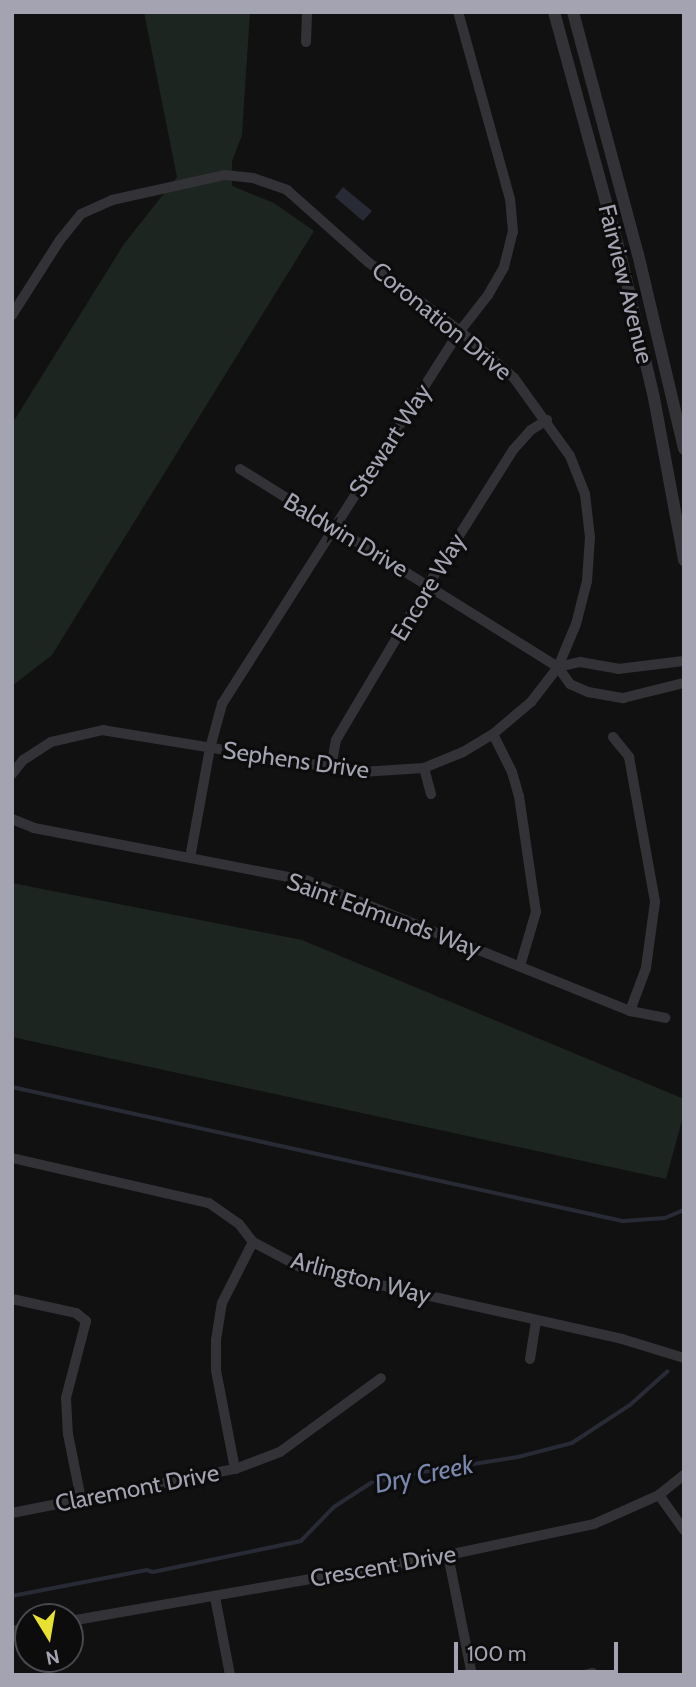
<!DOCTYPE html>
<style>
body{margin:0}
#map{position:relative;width:696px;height:1687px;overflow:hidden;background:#111112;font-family:Cabin,sans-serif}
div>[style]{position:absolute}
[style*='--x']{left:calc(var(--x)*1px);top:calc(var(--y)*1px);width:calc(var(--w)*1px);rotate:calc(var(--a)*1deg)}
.green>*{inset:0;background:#1d2520}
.water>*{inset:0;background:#282b35}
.stream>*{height:3.5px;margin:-1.75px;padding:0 1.75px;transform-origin:1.75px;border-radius:1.75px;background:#282b35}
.minor>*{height:10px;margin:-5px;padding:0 5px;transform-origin:5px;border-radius:5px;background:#333237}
.tertiary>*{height:12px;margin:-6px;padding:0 6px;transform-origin:6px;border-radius:6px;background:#333237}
span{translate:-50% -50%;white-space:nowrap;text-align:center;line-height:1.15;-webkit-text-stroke:6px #0c0c0d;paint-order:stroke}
.street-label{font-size:24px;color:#a3a3b2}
.water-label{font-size:26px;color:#7a87ad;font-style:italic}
.frame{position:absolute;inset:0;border:14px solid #a3a3b2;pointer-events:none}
.north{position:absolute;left:14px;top:1603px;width:70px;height:70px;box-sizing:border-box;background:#0c0c0d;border:2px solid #48484f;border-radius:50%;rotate:169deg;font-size:19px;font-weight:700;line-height:28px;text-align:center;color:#a3a3b2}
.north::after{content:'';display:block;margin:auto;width:24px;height:32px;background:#e9e132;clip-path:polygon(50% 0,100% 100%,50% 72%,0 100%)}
.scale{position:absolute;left:454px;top:1642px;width:164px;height:32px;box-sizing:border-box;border:4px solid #a3a3b2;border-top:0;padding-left:9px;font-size:21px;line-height:24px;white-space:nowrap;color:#a3a3b2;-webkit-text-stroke:5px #0c0c0d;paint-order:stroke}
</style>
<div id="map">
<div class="green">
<div style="clip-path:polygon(144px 12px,250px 12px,242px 135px,232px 161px,232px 186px,274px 203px,314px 231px,52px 655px,12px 686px,12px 424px,124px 244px,177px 177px)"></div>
<div style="clip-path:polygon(12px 883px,302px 940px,684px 1099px,684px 1113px,666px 1179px,12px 1037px)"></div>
</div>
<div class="water">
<div style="clip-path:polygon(343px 187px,372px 211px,363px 221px,335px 197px)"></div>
</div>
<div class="stream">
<div style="--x:12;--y:1087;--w:626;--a:12.37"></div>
<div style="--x:623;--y:1221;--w:42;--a:-4.1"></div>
<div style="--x:665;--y:1218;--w:21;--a:-23"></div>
<div style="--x:12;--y:1596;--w:137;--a:-10.9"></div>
<div style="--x:147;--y:1570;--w:6;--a:18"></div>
<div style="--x:153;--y:1572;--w:151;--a:-11.8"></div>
<div style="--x:301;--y:1541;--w:47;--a:-45.9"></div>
<div style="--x:334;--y:1507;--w:48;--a:-33"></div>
<div style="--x:374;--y:1481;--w:7;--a:16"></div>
<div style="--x:381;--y:1483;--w:4;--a:-76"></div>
<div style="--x:382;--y:1479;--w:7;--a:16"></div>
<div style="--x:389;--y:1481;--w:16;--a:-22"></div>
<div style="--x:404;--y:1475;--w:115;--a:-9"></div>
<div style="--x:518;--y:1457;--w:56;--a:-14.5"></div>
<div style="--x:572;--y:1443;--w:69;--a:-33.2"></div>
<div style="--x:630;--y:1405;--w:50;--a:-41.7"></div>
</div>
<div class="minor">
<div style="--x:306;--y:42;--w:30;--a:-88"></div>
<div style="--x:12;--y:315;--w:89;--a:-57.4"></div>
<div style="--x:60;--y:240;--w:33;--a:-51"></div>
<div style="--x:81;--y:214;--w:34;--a:-24"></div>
<div style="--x:112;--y:200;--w:116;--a:-12.5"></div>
<div style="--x:225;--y:175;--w:28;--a:6"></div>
<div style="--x:253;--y:178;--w:36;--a:19"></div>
<div style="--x:287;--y:190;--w:108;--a:41.6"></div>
<div style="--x:368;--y:262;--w:115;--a:36.9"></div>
<div style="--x:460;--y:331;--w:72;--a:41"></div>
<div style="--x:514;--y:378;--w:96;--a:54.3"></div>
<div style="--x:570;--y:456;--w:41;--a:68.5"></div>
<div style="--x:585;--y:494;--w:43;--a:83.4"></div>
<div style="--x:590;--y:537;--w:44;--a:93.9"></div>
<div style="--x:587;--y:581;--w:44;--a:104.3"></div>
<div style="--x:576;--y:624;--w:47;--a:112.7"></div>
<div style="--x:558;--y:667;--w:44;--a:127.6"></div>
<div style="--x:531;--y:702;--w:50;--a:139.9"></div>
<div style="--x:493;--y:734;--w:35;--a:149"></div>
<div style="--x:463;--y:752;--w:42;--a:157.7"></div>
<div style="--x:424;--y:768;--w:63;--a:176.4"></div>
<div style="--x:361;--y:772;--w:261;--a:-170.8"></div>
<div style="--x:103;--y:730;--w:53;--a:167"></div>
<div style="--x:51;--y:742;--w:33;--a:147"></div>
<div style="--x:23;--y:760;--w:18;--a:128"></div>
<div style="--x:240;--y:469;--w:375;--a:31.9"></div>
<div style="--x:558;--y:667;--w:21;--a:55"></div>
<div style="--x:570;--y:684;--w:20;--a:24"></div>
<div style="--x:588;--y:692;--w:36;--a:10"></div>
<div style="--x:623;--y:698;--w:63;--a:-13.8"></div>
<div style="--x:558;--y:667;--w:23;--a:-13"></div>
<div style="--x:580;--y:662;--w:39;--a:10"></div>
<div style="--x:618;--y:669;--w:66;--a:-6.9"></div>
<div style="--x:493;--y:734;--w:42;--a:63.4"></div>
<div style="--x:512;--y:772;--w:25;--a:74"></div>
<div style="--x:519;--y:796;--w:117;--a:81.7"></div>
<div style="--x:536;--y:912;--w:56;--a:106.5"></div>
<div style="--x:613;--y:737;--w:26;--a:51"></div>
<div style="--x:629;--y:757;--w:147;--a:79.8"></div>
<div style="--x:655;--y:902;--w:67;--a:97.8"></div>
<div style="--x:646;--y:968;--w:46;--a:110.4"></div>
<div style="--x:331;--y:768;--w:28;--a:-80"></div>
<div style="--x:336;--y:740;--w:180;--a:-59.3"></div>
<div style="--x:428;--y:585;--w:160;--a:-57.8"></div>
<div style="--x:513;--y:450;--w:27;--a:-48"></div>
<div style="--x:531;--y:430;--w:19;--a:-32"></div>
<div style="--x:424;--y:768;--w:27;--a:75"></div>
<div style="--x:12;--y:819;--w:24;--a:22"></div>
<div style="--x:34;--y:828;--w:279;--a:10.9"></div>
<div style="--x:308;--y:881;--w:347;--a:22"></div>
<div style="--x:630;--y:1011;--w:36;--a:11"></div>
<div style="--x:190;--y:858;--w:112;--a:-79.7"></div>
<div style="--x:210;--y:748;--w:46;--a:-74.7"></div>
<div style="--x:222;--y:704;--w:442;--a:-57.5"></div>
<div style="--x:460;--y:331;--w:46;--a:-52.1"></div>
<div style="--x:488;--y:295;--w:32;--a:-60"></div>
<div style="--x:504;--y:267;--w:36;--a:-76"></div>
<div style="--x:513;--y:232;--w:33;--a:-95"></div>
<div style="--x:510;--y:199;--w:194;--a:-105.5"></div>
<div style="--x:12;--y:1158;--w:202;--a:12.9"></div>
<div style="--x:209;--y:1203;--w:37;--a:35"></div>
<div style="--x:239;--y:1224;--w:23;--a:52"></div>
<div style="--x:253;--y:1242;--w:53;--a:28"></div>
<div style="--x:300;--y:1267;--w:330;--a:12.6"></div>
<div style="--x:622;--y:1339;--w:65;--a:17"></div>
<div style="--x:12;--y:1299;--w:66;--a:12.3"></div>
<div style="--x:76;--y:1313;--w:13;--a:39"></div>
<div style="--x:86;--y:1321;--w:80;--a:104.6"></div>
<div style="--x:66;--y:1398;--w:36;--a:87"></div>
<div style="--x:68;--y:1434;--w:66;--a:78.7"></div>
<div style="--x:530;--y:1359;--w:37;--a:-81"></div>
<div style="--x:235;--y:1469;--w:101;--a:-100.9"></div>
<div style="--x:216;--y:1370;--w:30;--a:-90"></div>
<div style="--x:216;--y:1340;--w:37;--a:-81"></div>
<div style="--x:222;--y:1303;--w:68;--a:-63.1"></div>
<div style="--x:659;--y:1495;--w:43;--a:54.5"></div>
<div style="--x:12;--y:1513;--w:227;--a:-11.2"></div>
<div style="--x:235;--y:1469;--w:48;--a:-20.7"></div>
<div style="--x:280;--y:1452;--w:125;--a:-36.2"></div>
<div style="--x:448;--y:1555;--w:122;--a:78.7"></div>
<div style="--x:215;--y:1597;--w:79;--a:79.1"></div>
<div style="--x:70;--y:1621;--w:384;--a:-9.9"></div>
<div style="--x:448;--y:1555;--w:149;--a:-12"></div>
<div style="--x:594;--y:1524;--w:71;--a:-24"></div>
<div style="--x:659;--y:1495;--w:32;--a:-39"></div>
<div style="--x:12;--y:1631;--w:16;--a:-11"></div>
<div style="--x:584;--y:1675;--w:9;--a:-13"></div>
</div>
<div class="tertiary">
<div style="--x:554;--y:12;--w:250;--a:74.7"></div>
<div style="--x:620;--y:253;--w:149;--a:76.8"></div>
<div style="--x:654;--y:398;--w:165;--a:79.5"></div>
<div style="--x:573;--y:12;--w:251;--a:75"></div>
<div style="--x:638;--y:254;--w:200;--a:76.7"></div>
</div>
<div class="street-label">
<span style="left:626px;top:284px;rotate:76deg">Fairview Avenue</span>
<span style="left:442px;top:321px;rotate:39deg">Coronation Drive</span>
<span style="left:390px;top:440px;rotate:-57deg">Stewart Way</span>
<span style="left:346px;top:535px;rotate:31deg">Baldwin Drive</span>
<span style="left:428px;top:587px;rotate:-59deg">Encore Way</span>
<span style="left:296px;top:760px;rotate:8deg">Sephens Drive</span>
<span style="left:384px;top:915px;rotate:20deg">Saint Edmunds Way</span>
<span style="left:361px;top:1278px;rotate:15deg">Arlington Way</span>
<span style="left:137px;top:1488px;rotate:-11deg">Claremont Drive</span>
<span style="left:383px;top:1566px;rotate:-10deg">Crescent Drive</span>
</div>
<div class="water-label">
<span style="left:424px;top:1475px;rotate:-12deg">Dry Creek</span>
</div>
<div class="frame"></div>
<div class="north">N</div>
<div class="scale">100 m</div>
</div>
